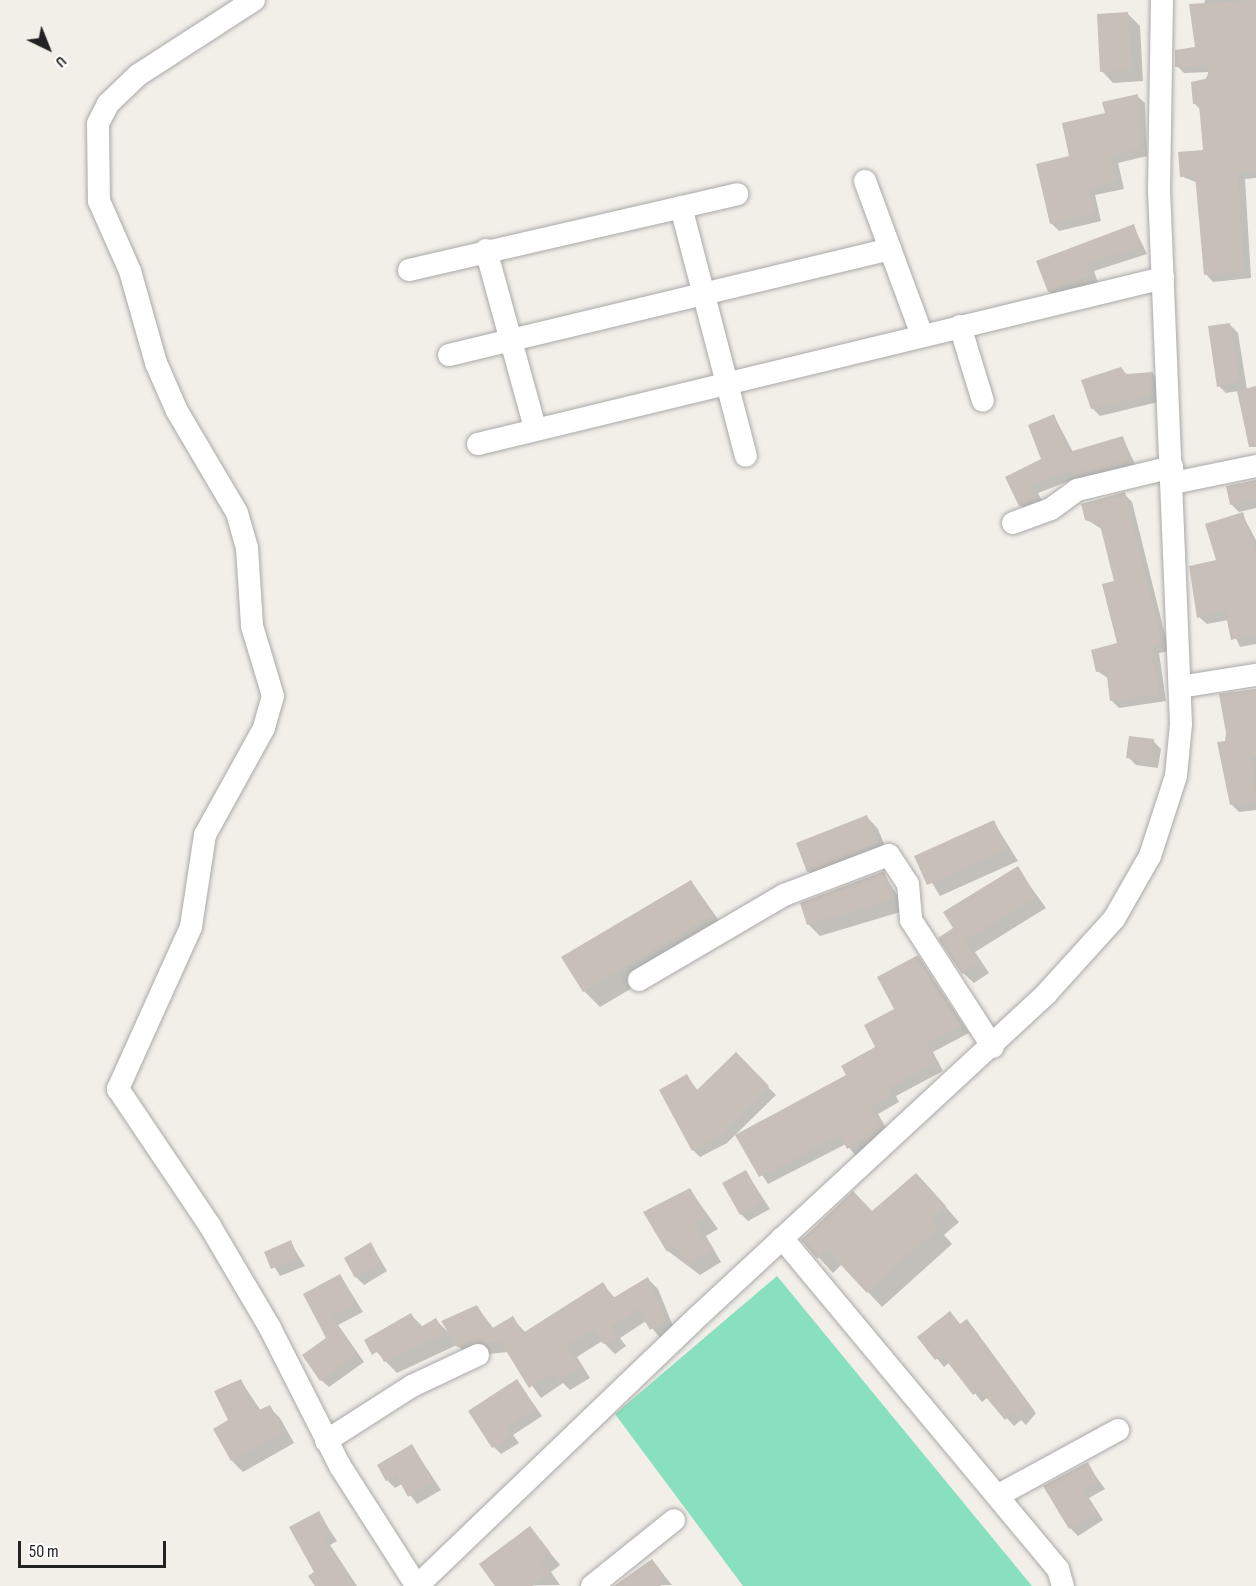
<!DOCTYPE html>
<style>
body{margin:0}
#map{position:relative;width:1256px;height:1586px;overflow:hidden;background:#f2efe9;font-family:"Sofia Sans Condensed",sans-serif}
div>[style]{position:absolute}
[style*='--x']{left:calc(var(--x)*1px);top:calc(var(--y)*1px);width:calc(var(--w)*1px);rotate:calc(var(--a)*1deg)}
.pitch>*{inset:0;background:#88e0be}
.shadow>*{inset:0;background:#0003}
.building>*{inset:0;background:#c7bfb8}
.roads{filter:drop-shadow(0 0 2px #a9a9a9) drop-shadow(0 0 2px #a9a9a9)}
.minor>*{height:22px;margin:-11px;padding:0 11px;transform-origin:11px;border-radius:11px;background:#fff}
span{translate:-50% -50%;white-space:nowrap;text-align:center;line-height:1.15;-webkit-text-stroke:5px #fff;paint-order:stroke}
.north{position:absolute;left:18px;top:18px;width:60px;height:60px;-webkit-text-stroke:4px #fff;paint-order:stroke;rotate:137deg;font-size:16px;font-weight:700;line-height:24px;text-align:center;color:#222}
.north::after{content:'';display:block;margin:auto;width:21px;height:27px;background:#222;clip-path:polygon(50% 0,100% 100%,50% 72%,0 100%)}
.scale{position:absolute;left:18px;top:1541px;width:148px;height:27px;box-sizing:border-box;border:3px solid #222;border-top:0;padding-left:8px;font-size:18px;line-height:21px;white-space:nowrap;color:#222;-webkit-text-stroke:4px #fff;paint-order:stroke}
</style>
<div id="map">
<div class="pitch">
<div style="clip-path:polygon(777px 1276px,1032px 1586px,743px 1586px,615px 1414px)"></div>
</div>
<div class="shadow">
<div style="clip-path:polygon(1205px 0,1256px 0,1256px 178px,1245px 179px,1251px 278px,1213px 282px,1206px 274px,1198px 183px,1181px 176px,1204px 152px,1201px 110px,1194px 103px,1209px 72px,1184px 73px,1176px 65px,1196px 48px)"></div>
<div style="clip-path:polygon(1128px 14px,1140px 26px,1143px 81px,1113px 83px,1102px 71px)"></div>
<div style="clip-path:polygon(1137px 96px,1145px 103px,1147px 156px,1118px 163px,1124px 189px,1095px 195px,1101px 221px,1059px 231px,1051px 223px,1071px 157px,1107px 114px)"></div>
<div style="clip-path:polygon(1133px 225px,1147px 254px,1094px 271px,1098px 283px,1057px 299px,1049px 291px)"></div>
<div style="clip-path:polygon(1230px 325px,1238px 333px,1247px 390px,1256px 388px,1256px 426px,1245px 419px,1238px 391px,1226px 393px,1219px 386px)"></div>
<div style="clip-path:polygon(1121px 369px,1128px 375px,1152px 373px,1160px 381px,1158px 402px,1100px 416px,1092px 408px)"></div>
<div style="clip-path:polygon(1054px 416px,1073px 452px,1123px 438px,1138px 471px,1083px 484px,1077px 478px,1038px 493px,1045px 507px,1028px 513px,1020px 505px,1043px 459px)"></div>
<div style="clip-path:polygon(1256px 481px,1256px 508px,1239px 512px,1231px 504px)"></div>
<div style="clip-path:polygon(1124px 494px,1132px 502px,1169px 651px,1159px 653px,1166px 701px,1119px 708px,1111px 700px,1108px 678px,1097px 671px,1119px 644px,1116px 582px,1103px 530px,1086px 519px)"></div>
<div style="clip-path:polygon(1242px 514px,1256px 540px,1256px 644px,1240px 647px,1228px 620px,1207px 624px,1199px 617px)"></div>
<div style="clip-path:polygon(1256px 689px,1256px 810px,1239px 812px,1231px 804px,1227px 743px)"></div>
<div style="clip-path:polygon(1153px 741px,1161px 749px,1158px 768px,1136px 765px,1128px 757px)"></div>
<div style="clip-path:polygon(867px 817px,878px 829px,889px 856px,820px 883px,808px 871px)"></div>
<div style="clip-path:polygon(993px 821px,1018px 861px,940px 896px,916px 856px)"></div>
<div style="clip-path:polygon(1017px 868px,1046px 908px,975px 952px,989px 973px,974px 983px,963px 973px,955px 928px)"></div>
<div style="clip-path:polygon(883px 873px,907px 910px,820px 936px,808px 924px)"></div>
<div style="clip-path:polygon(691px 881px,727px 932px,600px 1007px,584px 991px)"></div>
<div style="clip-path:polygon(918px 957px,969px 1033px,933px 1052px,943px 1071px,896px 1096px,899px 1102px,878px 1114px,890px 1135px,856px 1156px,846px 1144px,768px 1184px,737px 1136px,848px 1076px,877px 1047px)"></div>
<div style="clip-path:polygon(736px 1055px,776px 1095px,727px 1143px,700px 1157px,693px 1150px,687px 1076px,698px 1091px)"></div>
<div style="clip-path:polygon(746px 1172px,770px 1209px,748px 1221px,741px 1214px)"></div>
<div style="clip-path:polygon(690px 1190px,718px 1229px,706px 1236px,721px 1262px,700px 1275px,668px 1251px)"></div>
<div style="clip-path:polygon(931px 1190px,959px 1222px,944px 1235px,952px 1244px,882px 1307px,842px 1264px,833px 1273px,803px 1240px)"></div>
<div style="clip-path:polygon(290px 1242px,305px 1266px,280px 1276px,266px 1253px)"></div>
<div style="clip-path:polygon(371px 1244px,387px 1271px,364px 1285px,356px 1277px)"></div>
<div style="clip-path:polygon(340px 1275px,363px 1312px,338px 1325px,364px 1362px,329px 1387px,321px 1380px,328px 1338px,305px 1295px)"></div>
<div style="clip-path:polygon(648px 1279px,658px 1289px,675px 1331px,661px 1339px,646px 1321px,620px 1338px,626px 1346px,615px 1354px,602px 1341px,577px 1357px,590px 1378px,570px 1390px,563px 1383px,541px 1398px,508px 1352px,468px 1356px,457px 1345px,397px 1373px,366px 1341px,411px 1315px,423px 1327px,436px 1320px,449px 1333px,477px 1307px,494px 1329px,512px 1318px,526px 1333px,602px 1284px,615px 1298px)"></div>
<div style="clip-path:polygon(974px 1329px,1036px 1413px,1026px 1425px,1021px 1420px,1014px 1426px,988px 1397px,982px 1402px,950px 1362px,944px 1367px,919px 1337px)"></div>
<div style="clip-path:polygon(240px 1380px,261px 1411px,269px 1407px,280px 1418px,294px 1443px,243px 1472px,232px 1461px,230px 1421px)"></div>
<div style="clip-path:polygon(517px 1381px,542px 1416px,513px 1435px,519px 1443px,501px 1454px,494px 1447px)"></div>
<div style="clip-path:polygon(412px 1446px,441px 1490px,417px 1504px,402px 1484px,395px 1488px,387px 1480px)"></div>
<div style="clip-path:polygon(1087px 1464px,1105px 1489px,1089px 1498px,1103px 1520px,1078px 1536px,1070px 1528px)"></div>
<div style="clip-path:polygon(318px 1513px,337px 1541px,330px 1545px,357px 1586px,317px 1586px)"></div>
<div style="clip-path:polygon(530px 1528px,560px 1565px,551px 1572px,560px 1585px,497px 1586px)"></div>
<div style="clip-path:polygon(652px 1561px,672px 1585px,615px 1586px)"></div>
</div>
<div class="building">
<div style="clip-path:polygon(1256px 0,1256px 171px,1238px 172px,1244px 271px,1204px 275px,1195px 175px,1180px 177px,1178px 152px,1203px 150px,1199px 104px,1193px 104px,1191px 82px,1209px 78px,1207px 65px,1175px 67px,1175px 50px,1195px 47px,1189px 4px)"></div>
<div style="clip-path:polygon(1128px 12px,1132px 70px,1100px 72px,1097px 14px)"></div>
<div style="clip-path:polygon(1138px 94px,1140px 149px,1111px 156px,1117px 181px,1089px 188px,1094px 213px,1050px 224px,1036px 164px,1069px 156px,1062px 123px,1105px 113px,1102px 102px)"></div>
<div style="clip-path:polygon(1134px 224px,1141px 247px,1087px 263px,1091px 275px,1048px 292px,1036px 261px)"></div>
<div style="clip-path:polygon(1230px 323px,1239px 381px,1217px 387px,1208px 326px)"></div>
<div style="clip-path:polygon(1121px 367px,1126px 374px,1153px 372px,1151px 395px,1091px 409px,1081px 380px)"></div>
<div style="clip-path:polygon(1256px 386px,1256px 447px,1249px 447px,1237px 391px)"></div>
<div style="clip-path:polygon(1054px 414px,1069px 452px,1123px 436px,1131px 463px,1074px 477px,1072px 470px,1031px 485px,1038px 499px,1019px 506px,1005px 477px,1041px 459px,1028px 425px)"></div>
<div style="clip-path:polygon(1256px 480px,1256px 498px,1230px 505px,1226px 486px)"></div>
<div style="clip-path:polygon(1125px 492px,1162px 643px,1152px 646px,1159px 694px,1110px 701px,1106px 669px,1096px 672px,1091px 650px,1117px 643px,1102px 584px,1114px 581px,1100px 525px,1085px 520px,1081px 504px)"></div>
<div style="clip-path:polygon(1243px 512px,1256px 554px,1256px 634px,1231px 640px,1225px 611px,1197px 618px,1189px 566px,1216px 560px,1205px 524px)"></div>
<div style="clip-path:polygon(1256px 689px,1256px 757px,1252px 757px,1256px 801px,1230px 805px,1217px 742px,1225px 741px,1226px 733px,1219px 694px)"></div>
<div style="clip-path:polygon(1129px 736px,1154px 739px,1151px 761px,1126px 758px)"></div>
<div style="clip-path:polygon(867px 815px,878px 845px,807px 872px,796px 843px)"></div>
<div style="clip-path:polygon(994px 820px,1007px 849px,927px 885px,914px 856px)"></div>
<div style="clip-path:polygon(1018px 866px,1037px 897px,965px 941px,979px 962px,962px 974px,938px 938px,953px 928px,943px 912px)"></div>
<div style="clip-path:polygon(884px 871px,896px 899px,807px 925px,800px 903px)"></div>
<div style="clip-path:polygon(691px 880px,712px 916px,583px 992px,561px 957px)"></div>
<div style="clip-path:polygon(918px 955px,963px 1025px,927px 1044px,937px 1063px,889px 1088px,892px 1094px,871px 1106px,883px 1127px,878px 1132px,847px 1149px,840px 1136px,759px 1177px,735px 1135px,846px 1075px,841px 1066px,875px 1047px,864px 1025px,894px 1009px,877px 977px)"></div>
<div style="clip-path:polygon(736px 1052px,769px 1086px,719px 1136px,692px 1151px,659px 1090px,687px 1074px,696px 1091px)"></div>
<div style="clip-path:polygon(746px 1170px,763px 1201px,740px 1215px,722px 1183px)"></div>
<div style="clip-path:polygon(916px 1173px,946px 1206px,930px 1219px,938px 1228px,867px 1293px,827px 1250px,817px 1259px,801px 1240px,853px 1191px,872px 1211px)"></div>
<div style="clip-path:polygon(690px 1188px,707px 1217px,695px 1224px,711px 1250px,687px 1264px,676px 1246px,667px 1252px,643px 1212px)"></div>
<div style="clip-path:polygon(291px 1240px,298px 1258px,271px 1269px,264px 1252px)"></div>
<div style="clip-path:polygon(371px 1242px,381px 1263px,355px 1278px,344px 1258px)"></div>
<div style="clip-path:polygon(340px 1274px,356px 1304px,332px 1317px,358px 1354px,320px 1381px,302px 1355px,326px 1338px,303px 1294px)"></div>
<div style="clip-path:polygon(648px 1277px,666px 1321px,650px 1330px,638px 1309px,611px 1327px,617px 1336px,603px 1344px,594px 1329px,567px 1346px,581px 1367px,559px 1381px,554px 1373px,529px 1388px,500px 1341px,457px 1347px,441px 1321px,477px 1305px,491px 1329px,513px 1316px,523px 1333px,603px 1282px,613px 1298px)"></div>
<div style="clip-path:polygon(950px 1311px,960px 1324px,967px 1319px,1029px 1404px,1018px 1419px,1013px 1413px,1005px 1420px,980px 1390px,973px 1395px,942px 1355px,935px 1360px,917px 1337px)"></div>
<div style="clip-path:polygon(411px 1313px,419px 1328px,436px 1318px,445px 1334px,384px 1362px,378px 1351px,372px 1355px,364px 1340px)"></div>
<div style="clip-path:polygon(241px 1379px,257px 1411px,270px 1405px,284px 1432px,231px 1461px,213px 1429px,228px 1420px,214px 1391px)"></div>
<div style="clip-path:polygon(517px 1379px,536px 1408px,507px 1427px,512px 1435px,492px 1448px,468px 1411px)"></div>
<div style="clip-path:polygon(412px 1444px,434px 1482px,408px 1497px,396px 1475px,386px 1481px,377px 1465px)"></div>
<div style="clip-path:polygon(1088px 1462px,1098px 1481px,1083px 1490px,1097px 1512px,1069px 1529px,1043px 1486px)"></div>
<div style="clip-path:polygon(319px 1511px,331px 1533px,323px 1537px,354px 1586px,315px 1586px,308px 1576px,314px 1572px,289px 1527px)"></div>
<div style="clip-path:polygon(530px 1526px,550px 1552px,540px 1560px,550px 1572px,532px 1586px,495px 1586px,479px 1564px)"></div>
<div style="clip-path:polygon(652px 1559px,664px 1575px,657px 1580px,661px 1586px,614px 1586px)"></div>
</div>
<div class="roads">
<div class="minor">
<div style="--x:254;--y:0;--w:138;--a:147.1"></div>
<div style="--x:138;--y:75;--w:42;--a:136"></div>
<div style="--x:108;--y:104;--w:22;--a:117"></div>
<div style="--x:98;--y:124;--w:77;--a:89.3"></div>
<div style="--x:99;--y:201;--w:77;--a:66.1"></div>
<div style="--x:130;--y:271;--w:96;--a:74.2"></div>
<div style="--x:156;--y:363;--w:52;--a:66.4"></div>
<div style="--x:177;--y:411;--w:118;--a:59.5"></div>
<div style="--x:237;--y:513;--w:36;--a:74"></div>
<div style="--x:247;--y:548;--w:78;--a:86.3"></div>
<div style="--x:252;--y:626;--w:73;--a:73.3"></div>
<div style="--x:273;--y:696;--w:33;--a:106"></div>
<div style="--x:264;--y:728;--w:122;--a:118.9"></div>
<div style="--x:205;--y:835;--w:93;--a:98.7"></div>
<div style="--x:191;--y:927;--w:178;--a:114.3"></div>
<div style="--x:118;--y:1089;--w:165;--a:56.1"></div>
<div style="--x:210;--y:1226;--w:118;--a:59.5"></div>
<div style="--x:270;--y:1328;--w:155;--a:63.1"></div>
<div style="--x:340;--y:1466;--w:141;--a:57.4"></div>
<div style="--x:865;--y:181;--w:164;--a:69.7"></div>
<div style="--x:681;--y:207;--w:257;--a:75.4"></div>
<div style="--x:486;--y:250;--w:185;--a:74.6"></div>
<div style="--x:409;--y:270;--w:337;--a:-13"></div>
<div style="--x:960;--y:326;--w:78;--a:73"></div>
<div style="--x:449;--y:355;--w:454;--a:-13.5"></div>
<div style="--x:478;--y:444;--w:705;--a:-13.62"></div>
<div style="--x:1173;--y:483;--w:85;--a:-11.6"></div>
<div style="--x:1013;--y:523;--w:40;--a:-20.2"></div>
<div style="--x:1051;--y:509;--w:32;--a:-36"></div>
<div style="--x:1077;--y:490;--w:98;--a:-13.6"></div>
<div style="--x:1180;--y:687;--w:77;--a:-9"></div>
<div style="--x:639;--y:980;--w:168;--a:-30.4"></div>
<div style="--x:784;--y:895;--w:112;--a:-20.9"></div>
<div style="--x:889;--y:855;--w:35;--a:57"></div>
<div style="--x:908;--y:884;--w:36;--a:85"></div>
<div style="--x:911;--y:920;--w:151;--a:57.2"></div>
<div style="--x:782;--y:1238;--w:431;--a:50.2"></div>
<div style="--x:1058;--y:1569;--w:18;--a:74"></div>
<div style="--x:326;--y:1441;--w:102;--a:-32.6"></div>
<div style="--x:412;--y:1386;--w:73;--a:-25.2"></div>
<div style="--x:997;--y:1496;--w:138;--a:-28.6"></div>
<div style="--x:417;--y:1586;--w:381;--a:-43.8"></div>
<div style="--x:692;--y:1322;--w:483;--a:-42.8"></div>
<div style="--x:1046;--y:994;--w:101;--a:-47.8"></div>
<div style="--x:1114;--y:919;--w:73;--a:-60.3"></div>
<div style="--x:1150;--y:856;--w:84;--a:-72"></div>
<div style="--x:1176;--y:776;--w:52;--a:-84.5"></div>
<div style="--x:1181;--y:724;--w:534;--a:-92.36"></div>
<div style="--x:1159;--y:190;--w:190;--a:-89.1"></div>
<div style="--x:592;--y:1586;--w:105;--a:-38.8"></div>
</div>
</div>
<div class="north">U</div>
<div class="scale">50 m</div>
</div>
